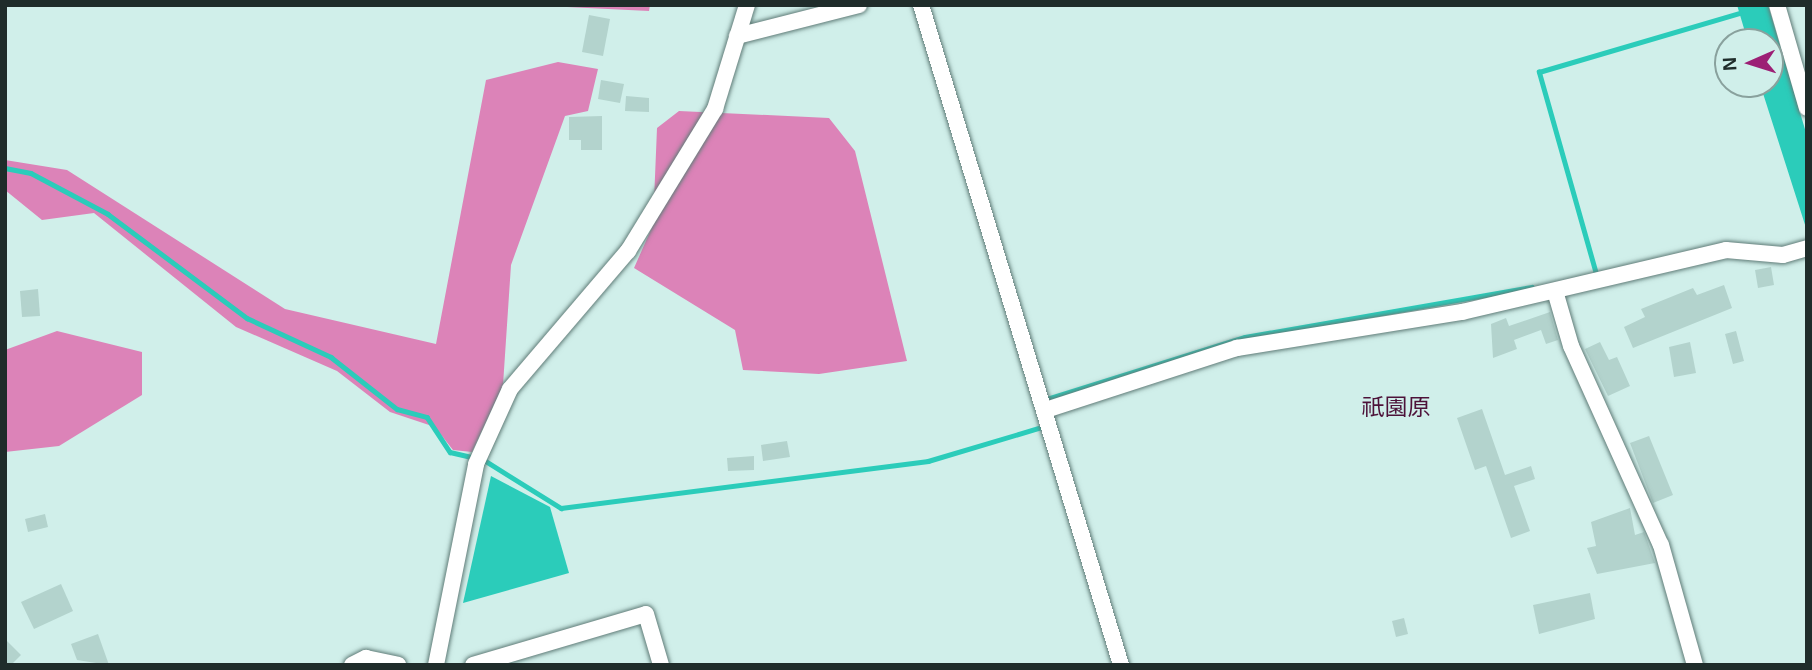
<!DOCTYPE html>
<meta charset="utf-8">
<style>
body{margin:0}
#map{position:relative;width:1812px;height:670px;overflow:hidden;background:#d0efea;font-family:Helvetica,"Noto Sans JP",sans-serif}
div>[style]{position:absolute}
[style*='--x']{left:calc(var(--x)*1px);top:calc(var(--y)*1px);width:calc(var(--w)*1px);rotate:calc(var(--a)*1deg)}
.forest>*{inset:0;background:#dc83b8}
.water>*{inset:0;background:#2bccba}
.stream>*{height:4.5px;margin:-2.25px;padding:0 2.25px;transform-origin:2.25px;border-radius:2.25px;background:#2bccba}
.building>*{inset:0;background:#b3d3cd}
.roads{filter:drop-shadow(0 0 2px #607c78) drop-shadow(0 0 2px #607c78)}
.street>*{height:16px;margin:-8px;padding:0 8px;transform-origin:8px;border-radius:8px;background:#fff}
span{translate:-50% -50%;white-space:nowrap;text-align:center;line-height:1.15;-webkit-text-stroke:5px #d0efea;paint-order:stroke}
.neighbourhood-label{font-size:23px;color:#4d1239}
.frame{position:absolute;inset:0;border:7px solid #1f2c2a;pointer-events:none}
.north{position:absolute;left:1714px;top:28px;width:70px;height:70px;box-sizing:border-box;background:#d0efea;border:2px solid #89a19d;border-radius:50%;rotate:267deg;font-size:19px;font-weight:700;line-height:28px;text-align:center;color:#1f2c2a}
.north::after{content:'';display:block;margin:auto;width:24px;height:32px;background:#9c1f75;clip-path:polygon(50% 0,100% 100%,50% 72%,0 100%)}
</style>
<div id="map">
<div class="forest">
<div style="clip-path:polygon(526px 5px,650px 5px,649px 11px)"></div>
<div style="clip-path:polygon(558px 62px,598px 69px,588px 111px,565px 116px,511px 265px,503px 385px,472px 452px,453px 450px,435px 427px,390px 412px,337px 371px,236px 327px,94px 213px,42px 220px,5px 190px,5px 160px,67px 170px,285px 309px,436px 344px,486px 80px)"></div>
<div style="clip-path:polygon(679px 111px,829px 118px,855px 151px,907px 361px,819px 374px,743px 370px,735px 330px,634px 268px,653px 225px,657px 128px)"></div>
<div style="clip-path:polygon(57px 331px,142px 352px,142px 395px,59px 446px,5px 452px,5px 350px)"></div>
</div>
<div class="water">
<div style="clip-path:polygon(1737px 5px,1768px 5px,1807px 136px,1807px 231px,1760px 84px,1770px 84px,1770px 42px,1748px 42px)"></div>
<div style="clip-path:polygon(491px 476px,550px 507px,569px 573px,463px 603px)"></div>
</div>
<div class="stream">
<div style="--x:5;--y:168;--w:26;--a:11"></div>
<div style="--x:31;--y:173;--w:87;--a:28"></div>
<div style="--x:108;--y:214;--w:174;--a:36.8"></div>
<div style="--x:247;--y:318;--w:93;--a:24.9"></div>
<div style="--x:331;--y:357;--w:84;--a:38.2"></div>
<div style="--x:397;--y:409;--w:31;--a:15"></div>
<div style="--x:427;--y:417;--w:42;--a:56.7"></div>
<div style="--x:450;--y:452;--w:26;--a:13"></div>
<div style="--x:1596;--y:274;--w:210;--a:-105.8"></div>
<div style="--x:1539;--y:72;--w:209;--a:-16.4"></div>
<div style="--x:1047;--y:399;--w:207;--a:-17.4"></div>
<div style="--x:1245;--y:337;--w:291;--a:-9.9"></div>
<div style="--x:484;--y:460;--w:91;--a:31.9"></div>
<div style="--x:561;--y:508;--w:370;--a:-7.3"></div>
<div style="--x:928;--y:461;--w:116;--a:-16.6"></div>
</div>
<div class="building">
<div style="clip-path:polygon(589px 15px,610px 19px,603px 56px,582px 52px)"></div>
<div style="clip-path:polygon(601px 80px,624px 84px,620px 103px,598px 99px)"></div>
<div style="clip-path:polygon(626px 96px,649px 98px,649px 112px,625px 111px)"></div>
<div style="clip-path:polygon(602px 116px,602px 150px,581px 150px,581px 140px,569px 140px,569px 117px)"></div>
<div style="clip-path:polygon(1771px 267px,1774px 285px,1758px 288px,1755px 270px)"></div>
<div style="clip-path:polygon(1724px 285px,1732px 308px,1633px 348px,1624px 327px,1645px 317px,1641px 309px,1693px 288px,1697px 295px)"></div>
<div style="clip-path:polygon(38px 289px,40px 316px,22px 317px,20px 291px)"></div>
<div style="clip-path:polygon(1550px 312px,1558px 340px,1546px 344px,1541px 330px,1514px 340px,1517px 349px,1493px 358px,1491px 324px,1506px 318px,1509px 326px)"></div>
<div style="clip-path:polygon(1736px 331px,1744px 361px,1733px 364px,1725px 334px)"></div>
<div style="clip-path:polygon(1600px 342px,1609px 360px,1617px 357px,1630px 386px,1608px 396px,1585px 349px)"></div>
<div style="clip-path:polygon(1690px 342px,1696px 373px,1674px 377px,1669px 347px)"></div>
<div style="clip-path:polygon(1482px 409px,1505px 475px,1531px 466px,1535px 479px,1514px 486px,1530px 531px,1511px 538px,1486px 466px,1475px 470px,1457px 418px)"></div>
<div style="clip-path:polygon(1649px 436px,1673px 495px,1653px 503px,1630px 443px)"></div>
<div style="clip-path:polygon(787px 441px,790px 457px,763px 461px,761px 445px)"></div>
<div style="clip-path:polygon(754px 456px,754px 470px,728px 471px,727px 458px)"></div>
<div style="clip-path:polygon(1630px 508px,1635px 535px,1644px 532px,1655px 563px,1597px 574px,1587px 548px,1596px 546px,1591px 522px)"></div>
<div style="clip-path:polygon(45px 514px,48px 527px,28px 532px,25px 519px)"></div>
<div style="clip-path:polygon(61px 584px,73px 611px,34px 629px,21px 602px)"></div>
<div style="clip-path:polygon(1590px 593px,1595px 619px,1539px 634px,1533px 605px)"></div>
<div style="clip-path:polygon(1404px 618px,1408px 634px,1396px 637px,1392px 621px)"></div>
<div style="clip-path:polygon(98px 634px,109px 665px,77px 660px,71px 644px)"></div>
<div style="clip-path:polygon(5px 639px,21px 655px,11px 665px,5px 665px)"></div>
</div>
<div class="roads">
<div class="street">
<div style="--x:921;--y:5;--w:690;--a:73.14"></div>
<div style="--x:1777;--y:5;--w:107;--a:73.8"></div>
<div style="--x:737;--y:36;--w:126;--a:-14.3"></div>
<div style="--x:1555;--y:291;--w:57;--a:73.8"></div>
<div style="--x:1571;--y:346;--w:218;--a:65.7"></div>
<div style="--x:1661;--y:545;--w:125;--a:74.2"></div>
<div style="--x:1046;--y:410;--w:201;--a:-18"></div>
<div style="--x:1237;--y:348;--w:228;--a:-9.1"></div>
<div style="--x:1462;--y:312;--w:271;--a:-13.2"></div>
<div style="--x:1726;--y:250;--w:57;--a:5"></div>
<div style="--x:1783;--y:255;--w:25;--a:-16"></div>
<div style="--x:352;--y:665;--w:16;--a:-27"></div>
<div style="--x:366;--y:658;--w:33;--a:12"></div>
<div style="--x:436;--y:665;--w:205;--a:-78.7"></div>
<div style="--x:476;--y:464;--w:82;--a:-65.6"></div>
<div style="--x:510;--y:389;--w:182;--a:-49.5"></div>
<div style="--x:628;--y:251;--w:167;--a:-58.5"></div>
<div style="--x:715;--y:109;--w:109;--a:-72.9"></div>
<div style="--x:473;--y:665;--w:180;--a:-16.4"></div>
<div style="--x:646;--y:614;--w:53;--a:73.6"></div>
</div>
</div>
<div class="neighbourhood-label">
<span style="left:1396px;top:407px">祇園原</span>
</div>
<div class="frame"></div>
<div class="north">N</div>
</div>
